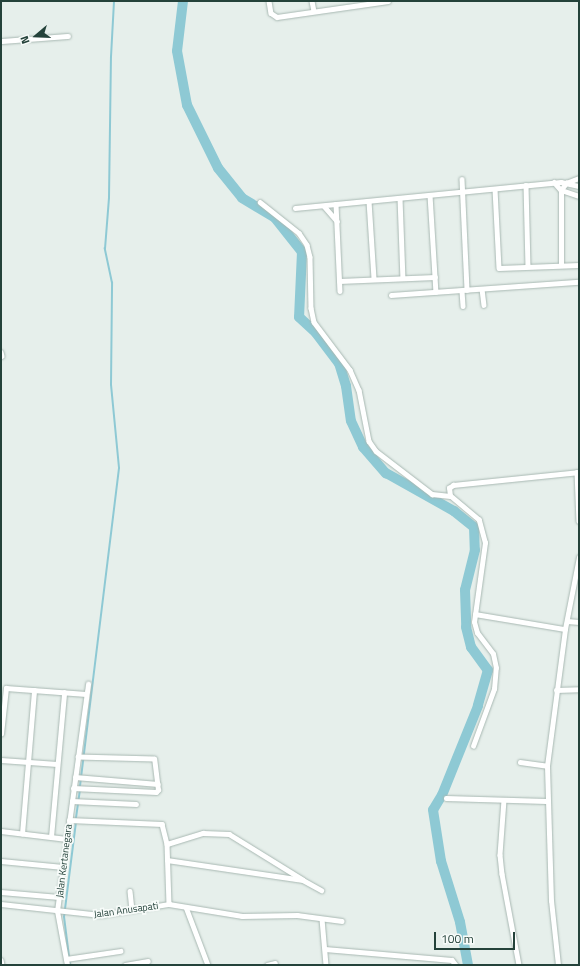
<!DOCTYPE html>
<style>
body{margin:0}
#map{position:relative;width:580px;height:966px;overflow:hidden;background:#e6efeb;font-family:"Titillium Web",sans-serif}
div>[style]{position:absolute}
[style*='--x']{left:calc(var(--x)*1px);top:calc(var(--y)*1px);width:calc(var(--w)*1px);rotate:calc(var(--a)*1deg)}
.stream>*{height:1.5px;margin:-0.75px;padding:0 0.75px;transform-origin:0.75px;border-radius:0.75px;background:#8ec9d4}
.river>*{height:10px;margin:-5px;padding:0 5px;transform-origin:5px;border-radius:5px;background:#8ec9d4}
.roads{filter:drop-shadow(0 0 1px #a8b8b2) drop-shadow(0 0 1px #a8b8b2)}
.minor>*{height:4.5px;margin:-2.25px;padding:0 2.25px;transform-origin:2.25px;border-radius:2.25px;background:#fff}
span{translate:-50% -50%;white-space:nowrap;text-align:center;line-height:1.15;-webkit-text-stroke:3.5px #f7fbf9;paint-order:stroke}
.street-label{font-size:10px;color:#24423a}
.frame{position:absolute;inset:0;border:2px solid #24423a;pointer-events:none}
.north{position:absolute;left:16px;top:16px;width:40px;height:40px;-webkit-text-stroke:3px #f7fbf9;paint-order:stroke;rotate:251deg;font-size:11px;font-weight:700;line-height:16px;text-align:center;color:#24423a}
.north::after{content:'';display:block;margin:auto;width:14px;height:18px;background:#24423a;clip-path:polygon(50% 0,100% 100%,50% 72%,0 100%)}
.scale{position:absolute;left:434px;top:932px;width:81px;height:18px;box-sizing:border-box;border:2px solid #24423a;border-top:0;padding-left:5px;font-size:12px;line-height:14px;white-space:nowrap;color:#24423a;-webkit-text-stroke:3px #f7fbf9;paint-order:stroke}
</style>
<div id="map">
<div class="stream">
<div style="--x:80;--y:786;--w:320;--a:-83"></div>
<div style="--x:119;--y:468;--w:83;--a:-95.5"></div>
<div style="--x:111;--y:385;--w:102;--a:-89.4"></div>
<div style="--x:112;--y:283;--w:35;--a:-102"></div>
<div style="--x:105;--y:249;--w:51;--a:-85.5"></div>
<div style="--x:109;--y:198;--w:141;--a:-89.2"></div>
<div style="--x:111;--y:57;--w:56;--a:-86.9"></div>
<div style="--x:76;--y:818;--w:28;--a:-82"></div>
<div style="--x:70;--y:965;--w:48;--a:-97.1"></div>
<div style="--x:64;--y:917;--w:96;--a:-82.8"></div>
</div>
<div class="river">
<div style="--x:183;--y:1;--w:50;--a:96.8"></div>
<div style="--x:177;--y:51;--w:55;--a:79.5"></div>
<div style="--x:187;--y:105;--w:70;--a:63.8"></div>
<div style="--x:218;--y:168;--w:38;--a:51"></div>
<div style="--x:242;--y:198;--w:39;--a:31"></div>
<div style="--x:275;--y:218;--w:43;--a:51.5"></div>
<div style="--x:302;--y:252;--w:65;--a:92.6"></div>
<div style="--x:299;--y:317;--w:23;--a:43"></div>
<div style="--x:316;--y:333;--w:38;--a:53"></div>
<div style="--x:339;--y:363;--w:24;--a:73"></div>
<div style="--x:346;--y:386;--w:35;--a:82"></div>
<div style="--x:351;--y:421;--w:29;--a:65"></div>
<div style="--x:363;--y:447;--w:35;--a:49"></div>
<div style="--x:386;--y:473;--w:78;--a:29.2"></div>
<div style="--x:454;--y:511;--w:26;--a:39"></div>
<div style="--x:474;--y:527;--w:23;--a:88"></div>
<div style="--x:475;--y:550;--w:41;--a:104"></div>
<div style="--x:465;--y:590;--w:37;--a:88"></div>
<div style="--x:466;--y:627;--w:21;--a:76"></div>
<div style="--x:471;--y:647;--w:29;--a:54"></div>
<div style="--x:488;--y:670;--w:37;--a:106"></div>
<div style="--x:478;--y:706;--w:96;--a:112"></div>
<div style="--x:442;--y:795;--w:17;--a:121"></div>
<div style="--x:433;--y:810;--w:52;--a:81.1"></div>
<div style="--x:441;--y:861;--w:64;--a:72.7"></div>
<div style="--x:460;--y:922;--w:44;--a:79.5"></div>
</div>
<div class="roads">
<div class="minor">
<div style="--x:269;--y:1;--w:12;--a:81"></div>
<div style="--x:271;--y:13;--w:7;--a:34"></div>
<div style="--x:277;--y:17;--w:112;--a:-8.2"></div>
<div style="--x:312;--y:1;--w:10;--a:79"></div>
<div style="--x:1;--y:41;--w:67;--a:-4.3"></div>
<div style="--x:462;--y:179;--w:111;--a:87.4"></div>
<div style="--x:554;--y:182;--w:11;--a:49"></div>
<div style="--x:561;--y:190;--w:19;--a:18"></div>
<div style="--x:526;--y:185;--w:81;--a:88.6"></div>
<div style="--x:495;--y:189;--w:79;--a:87.1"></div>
<div style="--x:499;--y:268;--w:80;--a:-2.1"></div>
<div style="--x:430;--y:195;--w:97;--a:86.5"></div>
<div style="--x:400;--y:198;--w:80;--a:87.9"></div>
<div style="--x:369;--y:201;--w:78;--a:86.3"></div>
<div style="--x:260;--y:202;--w:50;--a:38.5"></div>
<div style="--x:299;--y:233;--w:14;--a:56"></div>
<div style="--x:307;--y:245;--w:12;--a:76"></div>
<div style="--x:310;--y:257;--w:51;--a:88.9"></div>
<div style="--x:311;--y:308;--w:14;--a:78"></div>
<div style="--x:314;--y:322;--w:60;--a:53.1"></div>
<div style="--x:350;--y:370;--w:22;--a:66"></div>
<div style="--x:359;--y:390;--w:52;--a:78.9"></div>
<div style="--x:369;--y:441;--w:12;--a:55"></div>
<div style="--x:376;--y:451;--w:71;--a:37.5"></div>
<div style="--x:432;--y:494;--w:18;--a:6"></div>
<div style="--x:336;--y:204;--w:87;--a:87.4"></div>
<div style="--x:324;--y:206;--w:20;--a:49"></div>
<div style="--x:295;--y:208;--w:267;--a:-5.6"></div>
<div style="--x:561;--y:182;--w:18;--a:13"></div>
<div style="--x:561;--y:265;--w:75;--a:-90"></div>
<div style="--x:561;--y:190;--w:9;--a:-54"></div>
<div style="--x:566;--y:183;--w:14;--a:-21"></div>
<div style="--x:339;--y:281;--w:96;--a:-2.4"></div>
<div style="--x:482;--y:289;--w:16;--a:83"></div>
<div style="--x:462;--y:291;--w:15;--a:86"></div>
<div style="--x:391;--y:295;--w:188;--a:-4"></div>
<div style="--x:1;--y:352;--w:4;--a:76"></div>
<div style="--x:577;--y:472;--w:49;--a:87.7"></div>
<div style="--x:475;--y:614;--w:91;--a:9.5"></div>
<div style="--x:567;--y:621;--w:12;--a:5"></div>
<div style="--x:556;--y:690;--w:23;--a:-2"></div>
<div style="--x:1;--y:734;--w:46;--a:-83.8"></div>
<div style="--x:6;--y:688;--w:80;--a:4.3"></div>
<div style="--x:473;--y:746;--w:61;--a:-69.8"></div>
<div style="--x:494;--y:689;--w:21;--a:-85"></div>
<div style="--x:496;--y:668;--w:14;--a:-102"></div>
<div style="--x:493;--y:654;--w:26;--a:-127"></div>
<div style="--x:477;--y:633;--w:11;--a:-105"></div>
<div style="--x:474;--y:622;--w:80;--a:-82.1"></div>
<div style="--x:485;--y:543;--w:24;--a:-105"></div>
<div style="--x:479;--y:520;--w:38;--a:-140"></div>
<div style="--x:450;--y:496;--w:8;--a:-97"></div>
<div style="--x:449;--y:488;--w:5;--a:-37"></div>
<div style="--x:453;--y:485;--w:127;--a:-5.9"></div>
<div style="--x:1;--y:760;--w:56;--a:4.1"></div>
<div style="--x:520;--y:762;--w:27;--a:8"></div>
<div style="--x:75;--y:777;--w:83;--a:4.8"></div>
<div style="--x:73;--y:788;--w:83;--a:2.8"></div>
<div style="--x:156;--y:792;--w:3;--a:-45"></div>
<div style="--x:158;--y:790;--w:31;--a:-97"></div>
<div style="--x:154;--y:759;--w:76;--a:-178.5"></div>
<div style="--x:446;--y:798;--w:100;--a:1.7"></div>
<div style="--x:504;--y:800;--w:55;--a:94.2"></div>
<div style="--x:500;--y:855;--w:19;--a:84"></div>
<div style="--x:502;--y:874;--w:93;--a:79.4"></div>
<div style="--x:72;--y:801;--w:64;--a:2.7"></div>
<div style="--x:69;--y:820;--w:93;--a:2.5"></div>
<div style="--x:162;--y:824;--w:21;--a:76"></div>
<div style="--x:167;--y:844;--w:60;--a:88.1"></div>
<div style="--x:1;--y:831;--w:66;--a:6.9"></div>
<div style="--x:22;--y:834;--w:144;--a:-85.2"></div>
<div style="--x:51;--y:837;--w:145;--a:-84.8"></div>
<div style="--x:167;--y:844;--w:38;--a:-17"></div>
<div style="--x:203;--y:833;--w:26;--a:2"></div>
<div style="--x:229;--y:834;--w:86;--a:31.7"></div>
<div style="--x:167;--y:860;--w:137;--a:8.4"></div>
<div style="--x:303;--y:880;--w:21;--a:29"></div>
<div style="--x:1;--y:861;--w:62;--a:5.5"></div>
<div style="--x:130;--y:891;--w:19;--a:84"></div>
<div style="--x:1;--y:892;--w:58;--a:4.9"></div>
<div style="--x:1;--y:904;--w:100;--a:6.3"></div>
<div style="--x:100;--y:915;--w:70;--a:-9.1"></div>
<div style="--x:169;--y:904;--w:74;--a:9.3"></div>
<div style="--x:242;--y:916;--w:55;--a:-1"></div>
<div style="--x:297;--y:915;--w:45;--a:7.6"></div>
<div style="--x:186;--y:907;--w:62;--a:69.2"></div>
<div style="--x:322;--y:919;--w:46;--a:85"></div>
<div style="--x:325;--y:949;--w:127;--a:5"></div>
<div style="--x:452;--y:960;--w:6;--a:51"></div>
<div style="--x:66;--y:959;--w:55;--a:-8.4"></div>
<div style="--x:1;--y:960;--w:5;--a:79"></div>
<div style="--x:67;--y:965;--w:55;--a:-100.5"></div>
<div style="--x:57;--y:911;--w:229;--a:-82.2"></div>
<div style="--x:125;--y:965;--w:23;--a:-10"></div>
<div style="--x:267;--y:965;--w:8;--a:-14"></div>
<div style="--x:558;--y:965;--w:64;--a:-96.2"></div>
<div style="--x:551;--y:901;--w:135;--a:-91.7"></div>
<div style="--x:547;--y:766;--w:138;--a:-82.5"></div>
<div style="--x:565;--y:629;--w:73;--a:-79"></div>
</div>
</div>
<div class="street-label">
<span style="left:64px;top:861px;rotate:-83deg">Jalan Kertanegara</span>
<span style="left:126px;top:910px;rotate:-8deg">Jalan Anusapati</span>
</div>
<div class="frame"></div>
<div class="north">N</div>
<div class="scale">100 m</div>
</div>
